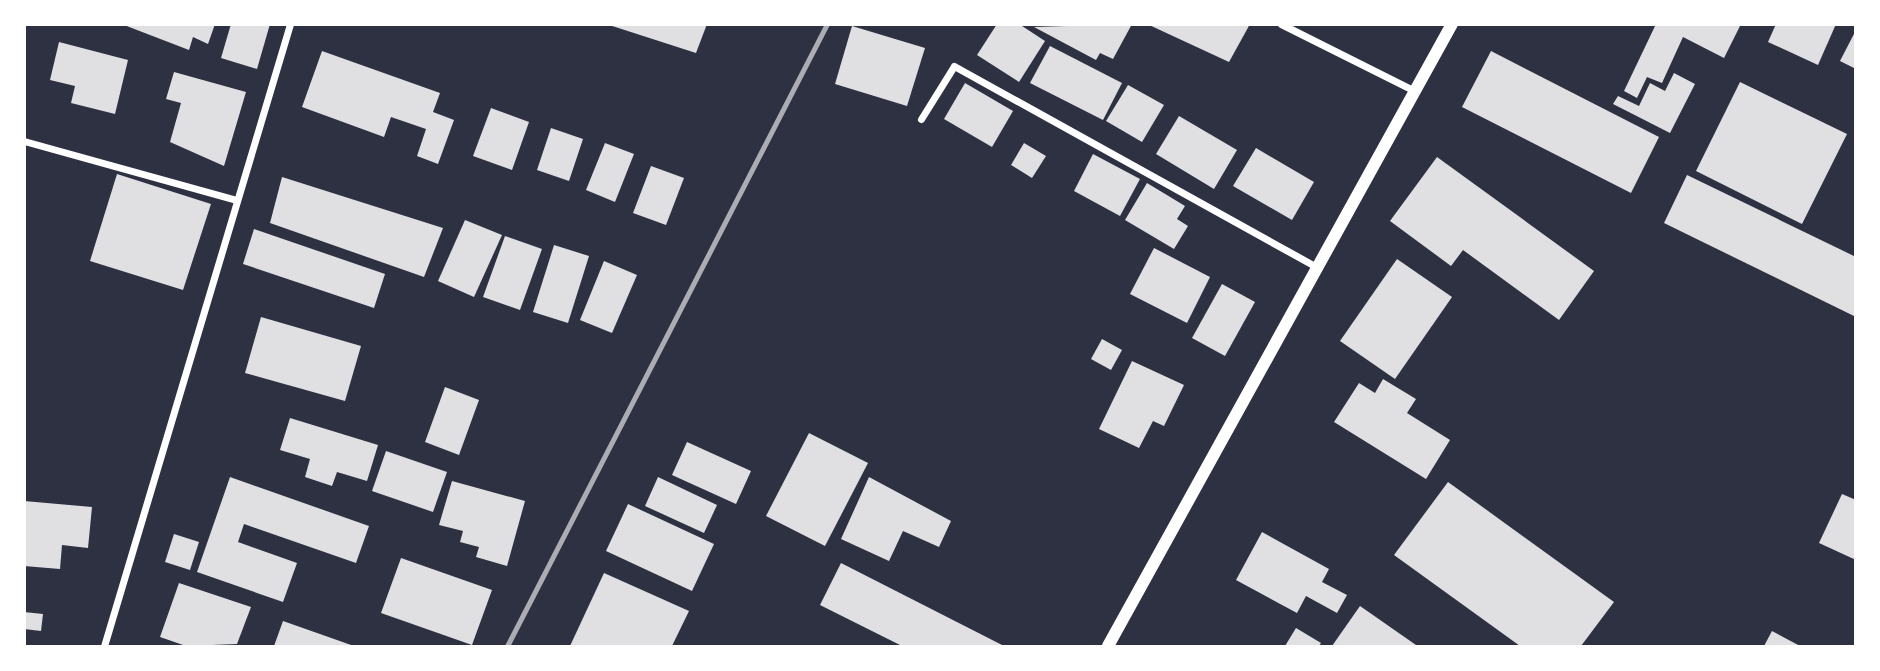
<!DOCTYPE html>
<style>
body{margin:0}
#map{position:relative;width:1880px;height:671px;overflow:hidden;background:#2d3142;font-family:Barlow,sans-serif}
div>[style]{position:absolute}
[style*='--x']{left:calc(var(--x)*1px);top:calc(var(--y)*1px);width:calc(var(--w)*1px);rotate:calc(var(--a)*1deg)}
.building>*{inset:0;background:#e0e0e3}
.minor>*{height:7px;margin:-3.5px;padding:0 3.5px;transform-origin:3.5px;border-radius:3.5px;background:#fff}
.tertiary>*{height:12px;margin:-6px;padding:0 6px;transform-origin:6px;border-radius:6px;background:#fff}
.rail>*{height:5px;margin:-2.5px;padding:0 2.5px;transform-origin:2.5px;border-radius:2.5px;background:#abadb3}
span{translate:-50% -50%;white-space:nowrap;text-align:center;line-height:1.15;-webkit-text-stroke:7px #fff;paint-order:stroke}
.frame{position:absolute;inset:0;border:26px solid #fff;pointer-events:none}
</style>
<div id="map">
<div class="building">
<div style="clip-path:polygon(215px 24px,208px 44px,193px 37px,189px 50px,124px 25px)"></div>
<div style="clip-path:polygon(231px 24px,270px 24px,257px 69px,221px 58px)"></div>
<div style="clip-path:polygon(606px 24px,707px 24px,696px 53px)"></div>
<div style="clip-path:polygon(997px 24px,1019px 24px,1045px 41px,1019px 82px,977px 55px)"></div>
<div style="clip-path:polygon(1132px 24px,1113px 59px,1100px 53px,1096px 60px,1034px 27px)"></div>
<div style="clip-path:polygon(1147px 24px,1250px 24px,1229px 62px)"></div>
<div style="clip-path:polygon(1656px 24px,1741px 24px,1724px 58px,1683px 37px,1662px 83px,1647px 77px,1637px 98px,1624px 91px)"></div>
<div style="clip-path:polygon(1776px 24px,1836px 24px,1818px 65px,1768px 42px)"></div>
<div style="clip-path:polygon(852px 26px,925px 48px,907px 106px,835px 84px)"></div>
<div style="clip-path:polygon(1856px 30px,1856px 69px,1840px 61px)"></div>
<div style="clip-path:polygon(59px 42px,128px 60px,115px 114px,71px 103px,75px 86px,50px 80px)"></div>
<div style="clip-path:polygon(1050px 46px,1122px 83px,1103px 120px,1030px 83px)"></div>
<div style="clip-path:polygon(322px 51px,440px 93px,433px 112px,454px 120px,438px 164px,417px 156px,426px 129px,391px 117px,384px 137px,302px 107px)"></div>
<div style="clip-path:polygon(1491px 51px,1659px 137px,1631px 193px,1462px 107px)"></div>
<div style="clip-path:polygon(174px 72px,246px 92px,224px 166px,170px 142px,181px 103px,166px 99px)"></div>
<div style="clip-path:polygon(1674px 73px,1695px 84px,1670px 133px,1613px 104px,1618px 96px,1639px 106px,1650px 83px,1665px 91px)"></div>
<div style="clip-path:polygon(1740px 82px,1847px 134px,1802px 224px,1696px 171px)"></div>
<div style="clip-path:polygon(965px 83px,1013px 111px,992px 147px,944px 119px)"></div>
<div style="clip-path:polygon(1128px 85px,1164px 105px,1142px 142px,1106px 121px)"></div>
<div style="clip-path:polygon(491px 108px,529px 122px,512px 170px,473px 156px)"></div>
<div style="clip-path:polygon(1179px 116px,1237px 150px,1214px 189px,1156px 154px)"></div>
<div style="clip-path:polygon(551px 128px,583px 139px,569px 181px,537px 170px)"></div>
<div style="clip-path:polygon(605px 143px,634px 154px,615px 202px,586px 190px)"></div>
<div style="clip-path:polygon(1024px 143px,1046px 156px,1032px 178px,1011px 165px)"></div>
<div style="clip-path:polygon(1256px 148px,1314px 182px,1292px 220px,1233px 186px)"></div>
<div style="clip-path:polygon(1093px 154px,1140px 179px,1120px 216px,1074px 191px)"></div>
<div style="clip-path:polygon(1437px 157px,1594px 271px,1559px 320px,1463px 250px,1451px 266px,1390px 221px)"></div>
<div style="clip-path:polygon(651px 166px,684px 178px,666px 225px,633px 213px)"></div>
<div style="clip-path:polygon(117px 174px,211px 204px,183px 290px,90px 261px)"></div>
<div style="clip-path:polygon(1687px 175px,1856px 257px,1856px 317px,1664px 223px)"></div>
<div style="clip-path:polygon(282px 177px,443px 228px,424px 277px,270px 223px)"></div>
<div style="clip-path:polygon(1147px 183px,1185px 206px,1177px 219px,1188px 226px,1174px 249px,1125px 220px)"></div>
<div style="clip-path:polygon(465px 220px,502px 235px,474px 297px,438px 281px)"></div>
<div style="clip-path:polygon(254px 229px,385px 274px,374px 308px,243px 264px)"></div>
<div style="clip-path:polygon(505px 236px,542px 249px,520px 310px,483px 297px)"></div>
<div style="clip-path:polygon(554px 245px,589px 256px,568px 323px,533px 312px)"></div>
<div style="clip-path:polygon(1154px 248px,1210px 277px,1187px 323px,1130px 294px)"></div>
<div style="clip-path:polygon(1397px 259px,1452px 297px,1395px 379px,1340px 341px)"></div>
<div style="clip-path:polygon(604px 261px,637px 275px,612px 333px,580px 320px)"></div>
<div style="clip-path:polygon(1222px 284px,1255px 302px,1225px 356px,1192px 338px)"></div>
<div style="clip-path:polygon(261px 317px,361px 346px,345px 401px,245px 373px)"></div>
<div style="clip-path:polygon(1102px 339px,1122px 350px,1111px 370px,1091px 359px)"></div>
<div style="clip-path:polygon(1132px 361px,1184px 385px,1164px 426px,1153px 421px,1139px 448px,1099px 429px)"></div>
<div style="clip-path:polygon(1383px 379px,1416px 399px,1407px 413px,1450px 440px,1426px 479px,1334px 422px,1359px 383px,1375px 393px)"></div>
<div style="clip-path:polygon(445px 387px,479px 400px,459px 455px,425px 442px)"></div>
<div style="clip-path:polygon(290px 418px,378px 445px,367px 481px,337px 472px,332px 486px,305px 477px,310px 459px,280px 450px)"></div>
<div style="clip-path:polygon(809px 433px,868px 463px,825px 546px,766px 516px)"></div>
<div style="clip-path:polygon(687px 442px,751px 471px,736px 504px,672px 475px)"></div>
<div style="clip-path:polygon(386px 451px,447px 472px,433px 512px,372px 491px)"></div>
<div style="clip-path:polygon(230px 477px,369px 526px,356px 563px,244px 524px,238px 542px,297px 563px,283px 602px,197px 572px)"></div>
<div style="clip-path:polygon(658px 477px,717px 505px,704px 533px,645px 506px)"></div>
<div style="clip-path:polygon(869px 477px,951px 521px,939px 547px,903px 531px,889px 561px,841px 539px)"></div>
<div style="clip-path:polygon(452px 481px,525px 501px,507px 566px,476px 557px,479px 547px,460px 542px,463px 531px,439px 525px)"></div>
<div style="clip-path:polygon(1448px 482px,1614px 602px,1581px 646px,1520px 646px,1394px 555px)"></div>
<div style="clip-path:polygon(1842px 494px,1856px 500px,1856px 560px,1819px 543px)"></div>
<div style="clip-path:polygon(24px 501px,92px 507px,88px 548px,62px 545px,60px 569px,24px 566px)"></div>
<div style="clip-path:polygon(628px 504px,714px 544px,692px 591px,606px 551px)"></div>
<div style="clip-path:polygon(1262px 532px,1329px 569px,1322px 582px,1347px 595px,1337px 613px,1306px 596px,1297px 613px,1236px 580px)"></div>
<div style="clip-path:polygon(174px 534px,199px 542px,190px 570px,165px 562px)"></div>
<div style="clip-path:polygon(401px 558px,492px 590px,472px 645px,381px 613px)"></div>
<div style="clip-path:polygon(841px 563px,1004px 646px,902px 646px,820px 605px)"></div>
<div style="clip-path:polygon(604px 573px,689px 611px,672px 646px,570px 646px)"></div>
<div style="clip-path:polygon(179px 583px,251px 607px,237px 644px,186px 646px,160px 637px)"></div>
<div style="clip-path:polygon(1360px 606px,1416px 645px,1414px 646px,1332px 646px)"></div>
<div style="clip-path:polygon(24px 612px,43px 614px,41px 631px,24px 629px)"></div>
<div style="clip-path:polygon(283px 621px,354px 646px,274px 646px)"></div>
<div style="clip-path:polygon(1296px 628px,1321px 643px,1319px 646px,1285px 646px)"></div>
<div style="clip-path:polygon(1772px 631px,1800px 646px,1764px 646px)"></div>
</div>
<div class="minor">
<div style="--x:1281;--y:24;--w:150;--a:26.6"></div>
<div style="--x:921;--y:119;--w:62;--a:-58.1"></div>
<div style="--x:954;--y:66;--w:414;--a:29"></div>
<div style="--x:24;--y:141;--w:221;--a:15.5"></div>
<div style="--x:104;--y:646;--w:649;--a:-73.35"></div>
</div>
<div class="tertiary">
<div style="--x:1108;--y:646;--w:711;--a:-61.06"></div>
</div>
<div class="rail">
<div style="--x:507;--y:646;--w:699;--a:-62.78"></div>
</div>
<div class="frame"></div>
</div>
